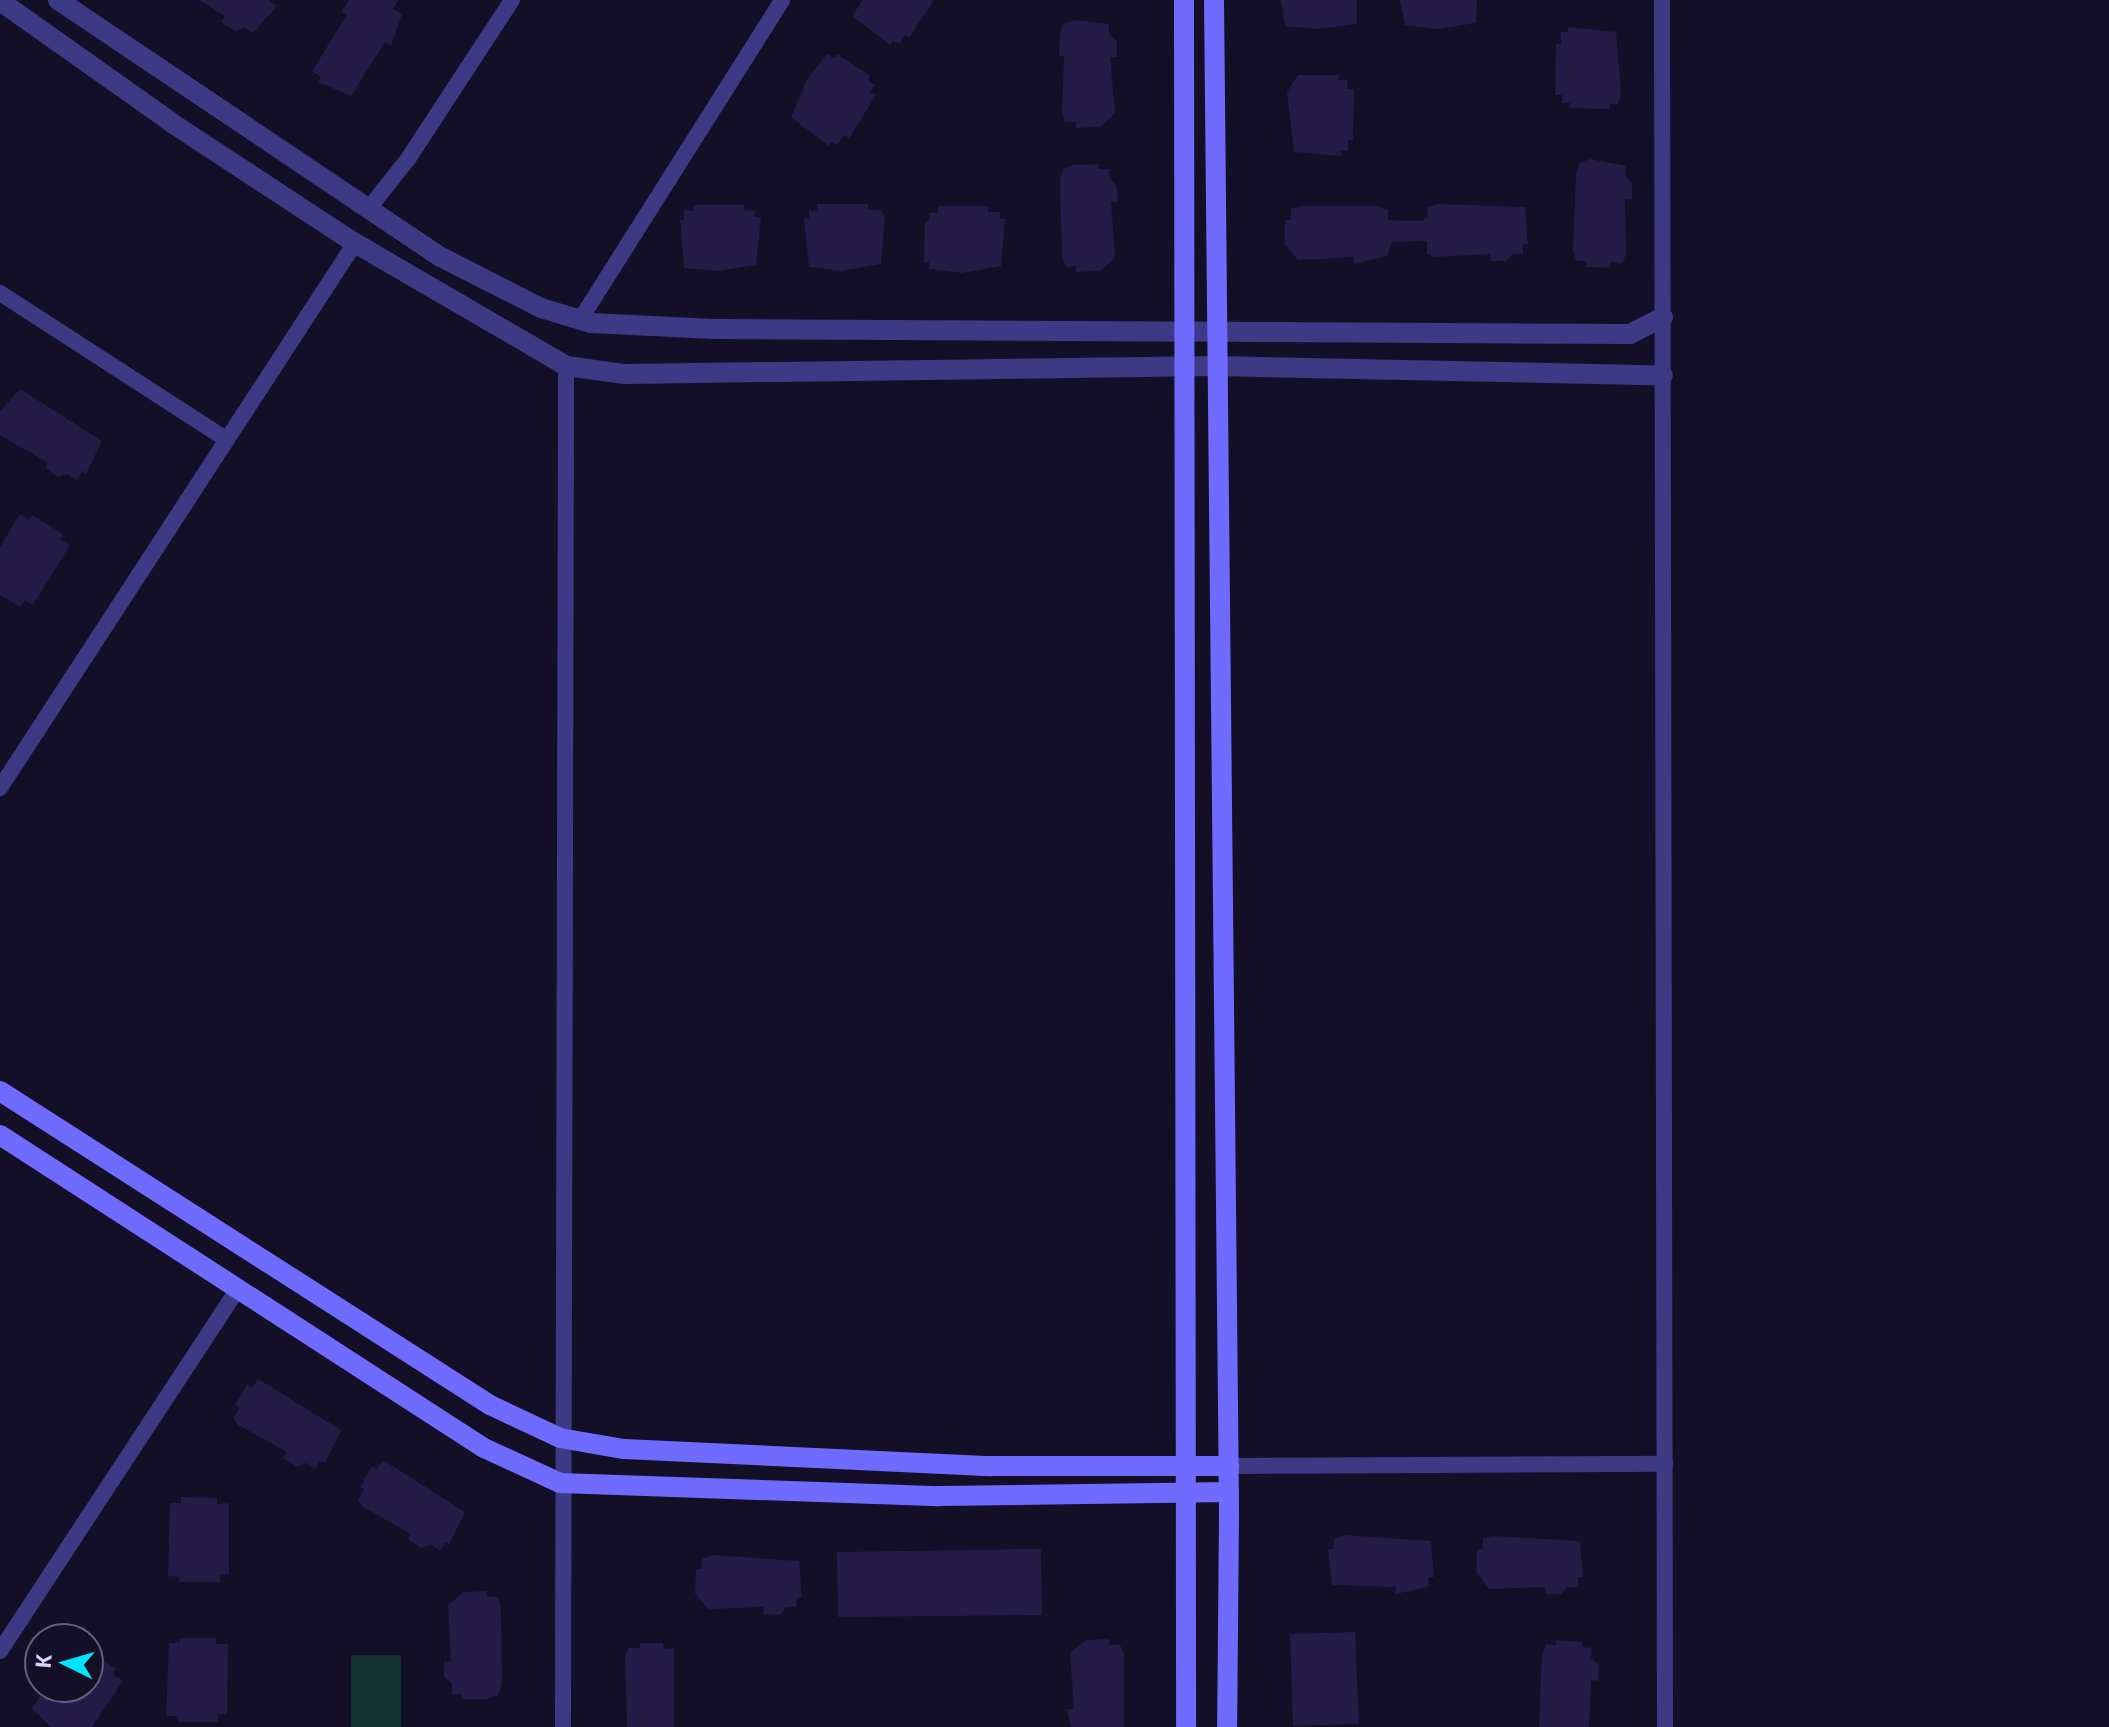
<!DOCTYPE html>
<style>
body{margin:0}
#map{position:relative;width:2109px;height:1727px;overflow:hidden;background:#130f26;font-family:"Exo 2",sans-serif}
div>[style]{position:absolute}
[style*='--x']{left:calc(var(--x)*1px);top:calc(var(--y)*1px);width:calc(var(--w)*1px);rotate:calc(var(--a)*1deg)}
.green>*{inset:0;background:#12302f}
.building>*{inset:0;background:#241b47}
.minor>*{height:16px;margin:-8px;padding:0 8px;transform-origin:8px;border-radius:8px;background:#3d3a85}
.tertiary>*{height:20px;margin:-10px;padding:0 10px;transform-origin:10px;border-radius:10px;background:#3d3a85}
.secondary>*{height:20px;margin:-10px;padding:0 10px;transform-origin:10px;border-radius:10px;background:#6f6bff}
span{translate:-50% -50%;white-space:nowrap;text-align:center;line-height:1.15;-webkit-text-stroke:6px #130f26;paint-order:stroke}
.north{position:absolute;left:24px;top:1623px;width:80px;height:80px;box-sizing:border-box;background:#130f26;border:2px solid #625e7d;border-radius:50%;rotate:275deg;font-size:22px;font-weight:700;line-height:32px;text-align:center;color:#d9d4ff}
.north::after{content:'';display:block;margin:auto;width:28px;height:36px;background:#00e5ff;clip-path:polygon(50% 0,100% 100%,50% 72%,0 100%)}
</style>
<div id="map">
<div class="green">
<div style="clip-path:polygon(351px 1655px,401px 1655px,401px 1727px,351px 1727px)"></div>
</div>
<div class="building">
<div style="clip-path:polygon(199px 0,268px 0,277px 6px,253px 33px,244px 28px,235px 31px,221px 22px,225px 16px)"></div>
<div style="clip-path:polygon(349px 0,399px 0,393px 9px,402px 14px,391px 46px,385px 42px,351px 96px,318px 82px,321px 77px,312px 71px,347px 15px,341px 12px)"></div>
<div style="clip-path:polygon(863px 0,934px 0,909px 38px,905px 35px,899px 44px,893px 41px,890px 45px,852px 16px)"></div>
<div style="clip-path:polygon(1281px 0,1357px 0,1357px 24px,1318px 29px,1285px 26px)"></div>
<div style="clip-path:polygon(1400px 0,1477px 0,1476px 23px,1437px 29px,1405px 25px)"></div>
<div style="clip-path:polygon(1073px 20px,1109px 24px,1109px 35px,1117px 41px,1117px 57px,1110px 57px,1115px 113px,1100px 127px,1076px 128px,1076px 122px,1065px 122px,1062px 112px,1064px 56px,1059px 56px,1060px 35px,1062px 25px)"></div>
<div style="clip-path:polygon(1568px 27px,1616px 32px,1621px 92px,1618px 104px,1610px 104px,1610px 109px,1570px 108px,1570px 103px,1562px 103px,1562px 95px,1555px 95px,1556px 44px,1561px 44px,1561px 32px,1568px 32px)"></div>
<div style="clip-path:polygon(827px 54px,834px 58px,837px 54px,870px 76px,868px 80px,875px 85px,870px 92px,876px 95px,849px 138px,844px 135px,837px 145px,832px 142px,829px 146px,791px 117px,807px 80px)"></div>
<div style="clip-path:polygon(1298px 75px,1339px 75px,1339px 80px,1347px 80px,1347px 89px,1354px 89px,1353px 140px,1348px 140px,1348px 151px,1341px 151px,1341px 156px,1294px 152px,1287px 92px)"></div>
<div style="clip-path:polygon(1590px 159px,1626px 166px,1625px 176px,1632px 183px,1632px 199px,1625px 199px,1626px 255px,1622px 263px,1610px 262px,1610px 268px,1586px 267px,1587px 261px,1576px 261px,1573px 250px,1576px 173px,1579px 163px)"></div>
<div style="clip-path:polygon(1099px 164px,1099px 169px,1109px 169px,1110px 179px,1117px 186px,1118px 202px,1111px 202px,1115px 258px,1100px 271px,1076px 272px,1076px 266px,1066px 267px,1062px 257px,1060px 179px,1063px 169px,1073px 165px)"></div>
<div style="clip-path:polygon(817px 204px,868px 204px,868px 210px,880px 210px,885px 217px,881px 264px,841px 271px,809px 267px,804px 219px,809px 219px,809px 210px,817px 211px)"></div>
<div style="clip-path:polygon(1438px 204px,1525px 207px,1528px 244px,1523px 244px,1523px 254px,1513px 254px,1506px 261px,1491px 261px,1490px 254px,1435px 257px,1427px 254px,1427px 241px,1392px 242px,1387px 256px,1354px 264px,1354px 257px,1298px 260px,1285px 244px,1285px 220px,1291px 220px,1291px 209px,1301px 206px,1378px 206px,1388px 210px,1388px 220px,1421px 221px,1428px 218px,1427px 207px)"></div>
<div style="clip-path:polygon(693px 205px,744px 205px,744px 210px,755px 211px,755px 217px,761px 217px,756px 265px,717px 271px,684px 268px,680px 220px,684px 220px,684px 211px,693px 211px)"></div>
<div style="clip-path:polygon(938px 206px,989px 206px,988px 212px,1000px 212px,1000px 219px,1005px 219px,1001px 266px,962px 273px,929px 269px,929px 262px,924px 262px,925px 221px,929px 221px,929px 213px,938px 213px)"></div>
<div style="clip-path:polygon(20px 389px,102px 441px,86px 474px,82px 471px,77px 480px,68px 474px,58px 477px,45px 468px,48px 463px,0 435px,0 411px)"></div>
<div style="clip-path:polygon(20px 514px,29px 520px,32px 515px,63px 534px,60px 539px,70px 545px,33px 605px,25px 600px,21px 607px,0 595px,0 547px)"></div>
<div style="clip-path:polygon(258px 1379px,341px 1430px,325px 1463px,320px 1461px,315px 1469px,306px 1463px,297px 1467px,283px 1458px,287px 1452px,238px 1425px,233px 1418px,240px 1408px,235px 1405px,247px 1385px,252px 1388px)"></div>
<div style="clip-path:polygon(383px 1460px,465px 1512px,449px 1545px,445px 1542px,440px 1551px,431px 1545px,421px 1548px,408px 1539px,411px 1534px,363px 1507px,358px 1500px,364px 1489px,360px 1487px,372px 1466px,377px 1469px)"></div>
<div style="clip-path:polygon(181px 1497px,217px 1498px,217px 1504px,229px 1503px,229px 1574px,220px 1574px,220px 1582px,179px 1582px,179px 1577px,168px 1576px,170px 1503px,181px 1503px)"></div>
<div style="clip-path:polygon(1344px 1535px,1431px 1541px,1434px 1577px,1429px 1577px,1428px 1587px,1395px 1594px,1396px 1587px,1332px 1585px,1328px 1549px,1333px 1549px,1334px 1538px)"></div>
<div style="clip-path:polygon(1493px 1536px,1580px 1541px,1583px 1577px,1578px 1577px,1578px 1587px,1567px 1587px,1561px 1594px,1545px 1594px,1545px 1587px,1489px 1589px,1477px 1573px,1477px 1549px,1483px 1549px,1483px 1538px)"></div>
<div style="clip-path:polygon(1041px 1549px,1042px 1615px,838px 1617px,837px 1552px)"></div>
<div style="clip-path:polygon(712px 1555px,799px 1561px,802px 1598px,797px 1597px,796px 1607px,786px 1607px,780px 1615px,763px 1614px,764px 1607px,708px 1609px,695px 1593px,696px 1569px,701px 1569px,702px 1559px)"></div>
<div style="clip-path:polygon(487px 1591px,487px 1597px,498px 1597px,501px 1607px,502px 1684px,498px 1695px,488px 1699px,462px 1699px,462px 1694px,452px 1694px,452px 1683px,444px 1677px,444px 1661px,451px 1661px,448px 1605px,464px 1592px)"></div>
<div style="clip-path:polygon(1355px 1632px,1359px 1724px,1293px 1726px,1290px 1634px)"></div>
<div style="clip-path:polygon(180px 1638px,216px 1638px,216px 1644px,228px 1644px,227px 1714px,218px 1714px,218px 1722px,178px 1722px,178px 1716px,166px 1716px,169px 1643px,180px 1643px)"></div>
<div style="clip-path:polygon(1109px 1639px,1109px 1645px,1120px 1645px,1124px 1655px,1124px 1727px,1071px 1727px,1067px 1709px,1074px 1709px,1070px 1653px,1086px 1640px)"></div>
<div style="clip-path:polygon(1556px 1640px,1582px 1642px,1582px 1647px,1592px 1648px,1591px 1658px,1599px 1665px,1598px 1681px,1591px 1680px,1589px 1727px,1539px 1727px,1542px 1654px,1546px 1644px,1556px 1645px)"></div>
<div style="clip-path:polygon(640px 1643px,663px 1643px,664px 1649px,674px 1648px,674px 1727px,627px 1727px,625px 1656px,628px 1648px,640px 1648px)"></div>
<div style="clip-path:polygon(88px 1650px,116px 1669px,113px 1674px,123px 1681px,92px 1727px,51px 1727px,32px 1709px,46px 1687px,88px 1687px)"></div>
</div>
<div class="minor">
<div style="--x:1662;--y:0;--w:1727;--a:89.9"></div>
<div style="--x:369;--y:208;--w:63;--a:-51.5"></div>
<div style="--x:408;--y:159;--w:190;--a:-56.8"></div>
<div style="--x:0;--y:293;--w:267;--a:32.9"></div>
<div style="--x:580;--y:320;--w:378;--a:-57.7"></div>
<div style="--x:0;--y:788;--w:650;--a:-56.92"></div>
<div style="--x:1229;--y:1466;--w:436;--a:-0.3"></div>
<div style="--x:0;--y:1651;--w:435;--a:-56.7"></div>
<div style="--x:563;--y:1727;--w:1361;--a:-89.87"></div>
</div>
<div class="tertiary">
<div style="--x:58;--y:0;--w:461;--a:33.9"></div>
<div style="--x:441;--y:257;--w:112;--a:27"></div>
<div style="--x:541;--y:308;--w:52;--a:16.7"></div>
<div style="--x:591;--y:323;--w:123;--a:2.8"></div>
<div style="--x:714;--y:329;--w:916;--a:0.31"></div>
<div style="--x:1630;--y:334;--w:37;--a:-27"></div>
<div style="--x:0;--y:1;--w:211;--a:35.3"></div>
<div style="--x:172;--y:123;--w:219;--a:33.3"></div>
<div style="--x:355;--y:243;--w:244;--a:30.2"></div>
<div style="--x:566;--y:366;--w:60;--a:7.7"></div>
<div style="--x:625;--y:374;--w:590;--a:-0.78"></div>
<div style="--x:1215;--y:366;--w:448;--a:1.2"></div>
</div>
<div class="secondary">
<div style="--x:1184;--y:0;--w:1727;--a:89.93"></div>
<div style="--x:1214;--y:0;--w:1513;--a:89.43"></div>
<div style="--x:1229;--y:1513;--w:214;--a:90.5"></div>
<div style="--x:0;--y:1091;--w:582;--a:32.65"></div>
<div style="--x:490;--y:1405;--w:77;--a:25.2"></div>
<div style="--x:560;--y:1438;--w:65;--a:9.8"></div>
<div style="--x:624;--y:1449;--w:367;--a:2.7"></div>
<div style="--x:991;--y:1466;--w:238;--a:0"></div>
<div style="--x:0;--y:1135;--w:576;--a:32.89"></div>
<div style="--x:484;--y:1448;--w:84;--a:24.7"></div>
<div style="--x:560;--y:1483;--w:379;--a:2"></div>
<div style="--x:939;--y:1496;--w:290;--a:-0.8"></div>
</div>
<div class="north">K</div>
</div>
